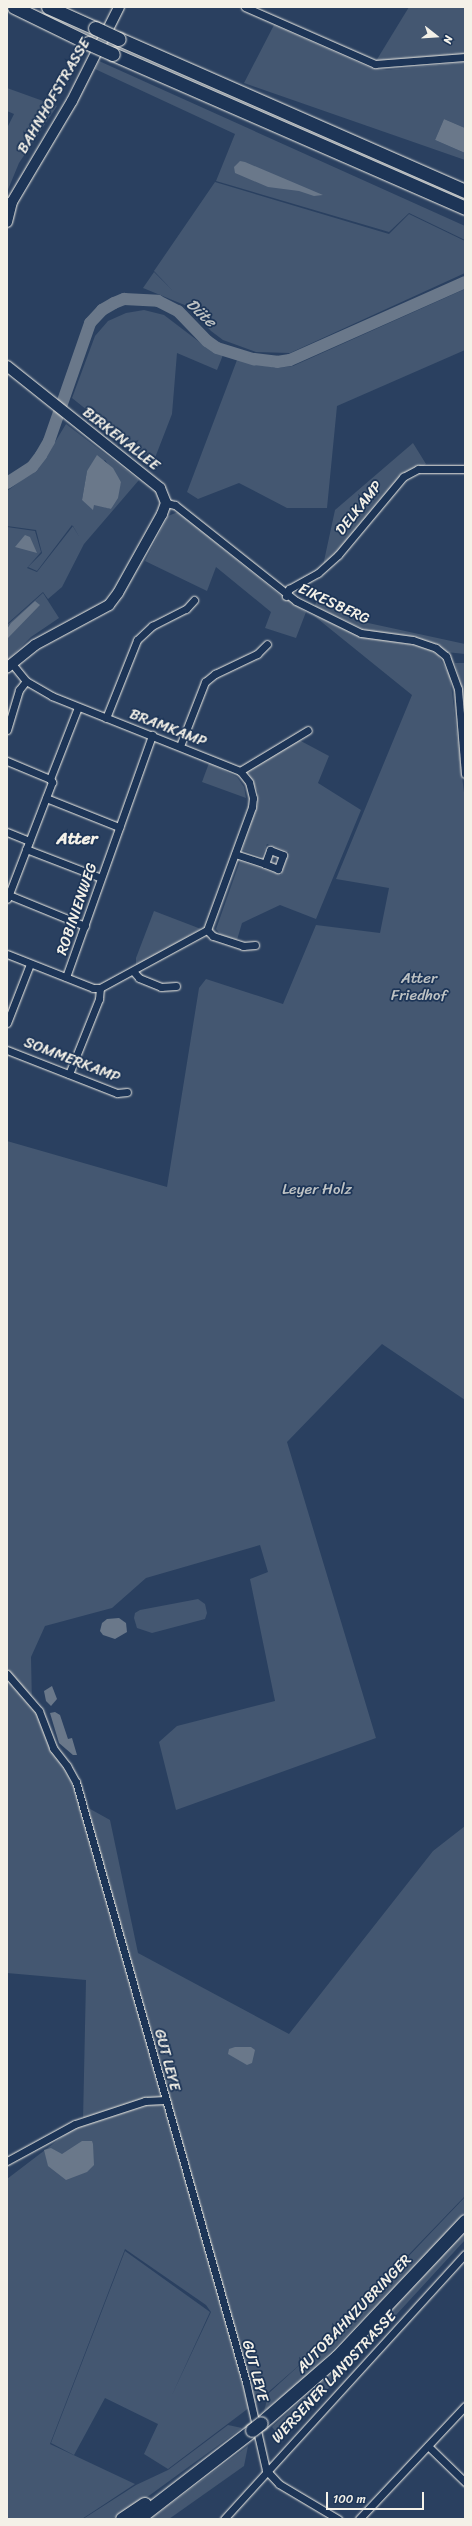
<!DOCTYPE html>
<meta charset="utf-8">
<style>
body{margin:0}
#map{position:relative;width:472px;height:2526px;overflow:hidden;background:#2a4060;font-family:Sriracha,sans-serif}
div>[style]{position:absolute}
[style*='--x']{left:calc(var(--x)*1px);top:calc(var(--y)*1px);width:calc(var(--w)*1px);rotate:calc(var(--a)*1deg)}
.green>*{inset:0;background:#445771}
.water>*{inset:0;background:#6a788a}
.river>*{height:12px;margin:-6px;padding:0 6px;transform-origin:6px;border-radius:6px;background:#6a788a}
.roads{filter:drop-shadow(0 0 1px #f4f1e8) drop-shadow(0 0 1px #f4f1e8)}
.street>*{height:7px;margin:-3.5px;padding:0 3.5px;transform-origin:3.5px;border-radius:3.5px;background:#1d3557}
.secondary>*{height:10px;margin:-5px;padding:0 5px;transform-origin:5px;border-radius:5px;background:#1d3557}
.highway>*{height:13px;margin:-6.5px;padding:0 6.5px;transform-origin:6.5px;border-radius:6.5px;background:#1d3557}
.bridges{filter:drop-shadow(0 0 1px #f4f1e8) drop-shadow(0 0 1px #f4f1e8)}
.highway-bridge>*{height:13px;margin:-6.5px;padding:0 6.5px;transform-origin:6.5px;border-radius:6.5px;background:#1d3557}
span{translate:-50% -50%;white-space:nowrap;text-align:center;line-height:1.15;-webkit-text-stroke:3.5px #1d3557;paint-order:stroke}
.street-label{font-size:15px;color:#f4f1e8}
.park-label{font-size:15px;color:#bfc3c4}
.water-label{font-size:16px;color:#bdc1c2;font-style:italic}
.quarter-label{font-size:17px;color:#f4f1e8;font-weight:700}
.frame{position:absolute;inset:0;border:8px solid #f4f1e8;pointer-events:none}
.north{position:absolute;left:416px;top:16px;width:40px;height:40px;-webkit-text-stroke:3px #1d3557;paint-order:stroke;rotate:107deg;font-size:11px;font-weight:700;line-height:16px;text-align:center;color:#f4f1e8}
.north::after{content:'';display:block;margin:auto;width:14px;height:18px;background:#f4f1e8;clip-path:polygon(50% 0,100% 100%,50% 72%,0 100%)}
.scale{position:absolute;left:326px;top:2492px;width:98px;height:18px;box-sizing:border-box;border:2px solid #f4f1e8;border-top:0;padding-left:5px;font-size:12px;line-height:14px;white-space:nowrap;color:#f4f1e8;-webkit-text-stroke:3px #1d3557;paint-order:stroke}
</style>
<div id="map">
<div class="green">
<div style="clip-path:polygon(409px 7px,465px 7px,465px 55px,376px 61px)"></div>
<div style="clip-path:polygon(274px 25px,371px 68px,386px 70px,465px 62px,465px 128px,444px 119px,435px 140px,465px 153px,465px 160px,244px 83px)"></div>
<div style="clip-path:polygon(99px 61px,465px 226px,465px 240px,409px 213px,389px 232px,216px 181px,235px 134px,95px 69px)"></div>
<div style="clip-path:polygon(7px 88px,57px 106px,19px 163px,7px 192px,7px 128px,14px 114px,7px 111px)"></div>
<div style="clip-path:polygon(215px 182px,389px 234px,409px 214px,465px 241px,465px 273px,290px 353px,256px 352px,223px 340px,211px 331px,187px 306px,143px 288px,154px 272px,173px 291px,154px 271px)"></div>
<div style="clip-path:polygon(465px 289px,465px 350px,337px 406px,327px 508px,287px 508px,239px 483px,198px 499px,187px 492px,237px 360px,277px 368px,293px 366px)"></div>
<div style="clip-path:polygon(144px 310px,164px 315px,206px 347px,223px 355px,217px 370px,177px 353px,172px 414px,153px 463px,72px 398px,95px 336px,108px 321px,126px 313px)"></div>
<div style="clip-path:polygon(evenodd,66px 424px,139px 480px,84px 544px,62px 587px,48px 599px,43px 592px,7px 624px,7px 527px,35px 531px,41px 552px,27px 568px,37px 572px,73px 526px,80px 538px,72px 525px,37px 571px,28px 567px,42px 553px,36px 530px,7px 526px,7px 491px,34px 471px,49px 452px,66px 424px,105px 460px,121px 482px,111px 509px,82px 500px,87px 471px,105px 460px)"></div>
<div style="clip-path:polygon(413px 443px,426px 464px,394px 489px,321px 575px,335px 510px)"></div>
<div style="clip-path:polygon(178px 512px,280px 595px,306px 612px,296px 638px,265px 628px,271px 612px,216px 567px,207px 591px,145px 561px,168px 516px)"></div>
<div style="clip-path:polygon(43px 593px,59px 618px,31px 637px,7px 661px,7px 625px)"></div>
<div style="clip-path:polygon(317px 598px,359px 621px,465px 644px,465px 654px,446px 652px,414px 637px,367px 631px,315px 606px)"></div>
<div style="clip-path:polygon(313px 615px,361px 636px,425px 647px,438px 655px,450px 676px,465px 801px,465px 1400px,382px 1344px,287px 1442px,376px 1738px,176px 1810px,159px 1742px,177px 1726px,275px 1701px,250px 1579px,268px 1572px,260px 1545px,146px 1578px,112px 1608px,45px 1626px,31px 1657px,32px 1705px,83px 1805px,110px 1820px,138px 1953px,289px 2034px,433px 1851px,465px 1826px,465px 2196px,341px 2325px,296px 2368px,258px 2401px,168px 2469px,144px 2454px,158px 2424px,105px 2398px,74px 2455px,51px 2443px,125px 2251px,210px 2312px,171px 2397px,211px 2312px,206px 2305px,125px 2249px,50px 2444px,135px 2484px,82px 2519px,7px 2519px,7px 2179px,83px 2121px,86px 1980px,7px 1973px,7px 1141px,167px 1187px,199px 988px,206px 979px,283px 1004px,316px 925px,380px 933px,389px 888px,336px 879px,412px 695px)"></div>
<div style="clip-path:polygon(455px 663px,465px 663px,465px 712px,460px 682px)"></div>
<div style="clip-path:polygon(299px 740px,329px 756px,318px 783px,361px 810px,316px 919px,280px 905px,242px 923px,237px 940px,221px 935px,216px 929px,240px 861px,281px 875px,289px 852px,267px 844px,262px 857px,242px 850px,258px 804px,258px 792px,248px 773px,249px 768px)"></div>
<div style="clip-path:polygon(209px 763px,237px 777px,244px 787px,246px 798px,202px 782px)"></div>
<div style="clip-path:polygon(154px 911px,201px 929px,136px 966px,136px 958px)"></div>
<div style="clip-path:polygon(198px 1599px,205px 1604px,207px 1613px,205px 1619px,152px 1633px,137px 1628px,134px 1618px,135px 1613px,140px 1610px)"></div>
<div style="clip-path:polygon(465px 2197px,465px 2212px,432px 2249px,304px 2379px,264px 2411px,269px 2393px,342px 2326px)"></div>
<div style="clip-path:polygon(465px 2232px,465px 2240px,282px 2439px,272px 2427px,343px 2362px)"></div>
<div style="clip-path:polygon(228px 2425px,242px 2428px,150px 2495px,112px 2519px,83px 2519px,136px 2485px,168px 2470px)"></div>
<div style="clip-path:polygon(248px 2446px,244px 2466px,169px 2519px,150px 2519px)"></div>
</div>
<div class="water">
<div style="clip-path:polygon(444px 119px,465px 128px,465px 153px,435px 140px)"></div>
<div style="clip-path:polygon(240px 161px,245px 162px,323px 195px,314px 196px,299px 191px,268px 187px,235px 173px,234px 167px)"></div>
<div style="clip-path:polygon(97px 455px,113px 468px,121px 482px,118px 498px,111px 509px,94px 505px,93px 510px,82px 500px,87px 471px)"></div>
<div style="clip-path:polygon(25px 535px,30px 537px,37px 553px,15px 547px)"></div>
<div style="clip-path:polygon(35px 601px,40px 605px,7px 639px,7px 629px,11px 623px)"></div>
<div style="clip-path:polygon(119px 1618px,126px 1623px,127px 1632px,115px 1639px,103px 1635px,100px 1631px,102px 1623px,107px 1619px)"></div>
<div style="clip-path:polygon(52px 1686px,57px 1699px,51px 1706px,46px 1701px,44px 1691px)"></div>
<div style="clip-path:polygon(55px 1712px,60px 1715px,68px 1739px,72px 1738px,77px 1755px,73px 1755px,59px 1743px,50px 1713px)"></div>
<div style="clip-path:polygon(235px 2047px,251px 2047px,255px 2050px,252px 2063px,247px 2065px,228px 2054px,229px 2049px)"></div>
<div style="clip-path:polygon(82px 2141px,92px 2141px,93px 2144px,94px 2165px,87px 2172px,66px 2180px,48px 2166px,44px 2150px,51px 2148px,62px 2154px)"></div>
</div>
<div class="river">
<div style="--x:7;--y:483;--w:30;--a:-33"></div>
<div style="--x:32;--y:467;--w:15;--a:-53"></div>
<div style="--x:41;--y:455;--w:16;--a:-60"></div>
<div style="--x:49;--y:441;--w:125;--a:-70.8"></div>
<div style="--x:90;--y:323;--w:18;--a:-47"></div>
<div style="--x:102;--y:310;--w:14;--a:-30"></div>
<div style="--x:114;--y:303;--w:11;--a:-22"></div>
<div style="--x:124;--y:299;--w:34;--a:3"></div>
<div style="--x:158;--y:301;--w:22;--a:27"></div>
<div style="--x:178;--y:311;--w:42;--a:46"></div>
<div style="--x:207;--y:341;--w:12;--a:35"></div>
<div style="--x:217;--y:348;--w:39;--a:17"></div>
<div style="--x:254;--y:359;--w:23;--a:7"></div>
<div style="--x:277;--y:362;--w:13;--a:-9"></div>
<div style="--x:290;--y:360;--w:192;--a:-24"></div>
</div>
<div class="roads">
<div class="street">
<div style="--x:245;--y:7;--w:142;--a:23.7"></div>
<div style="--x:375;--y:64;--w:90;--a:-4.4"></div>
<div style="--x:166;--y:503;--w:9;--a:13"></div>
<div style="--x:175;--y:505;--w:154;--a:38.4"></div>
<div style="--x:296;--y:601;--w:72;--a:26.2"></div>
<div style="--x:361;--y:633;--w:52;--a:7.7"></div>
<div style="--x:413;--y:640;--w:24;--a:19"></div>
<div style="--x:436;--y:648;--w:13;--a:39"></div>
<div style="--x:446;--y:656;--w:35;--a:70"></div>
<div style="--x:458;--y:689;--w:85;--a:85.3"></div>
<div style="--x:286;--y:596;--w:8;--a:-67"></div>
<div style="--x:289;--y:589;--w:33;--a:-29"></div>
<div style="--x:318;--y:573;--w:27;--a:-42"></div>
<div style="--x:338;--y:555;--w:102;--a:-50.2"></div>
<div style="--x:403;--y:477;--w:17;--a:-28"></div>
<div style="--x:418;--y:469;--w:47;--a:0"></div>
<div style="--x:106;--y:718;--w:84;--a:-68.3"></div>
<div style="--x:137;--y:640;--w:21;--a:-43"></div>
<div style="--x:152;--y:626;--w:38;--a:-27"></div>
<div style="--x:186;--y:609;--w:12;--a:-48"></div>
<div style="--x:7;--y:730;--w:42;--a:-73.3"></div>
<div style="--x:19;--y:690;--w:11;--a:-52"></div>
<div style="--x:180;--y:746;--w:69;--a:-68.7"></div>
<div style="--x:205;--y:682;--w:13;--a:-39"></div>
<div style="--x:215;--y:674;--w:47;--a:-25.5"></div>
<div style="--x:257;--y:654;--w:14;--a:-45"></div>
<div style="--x:7;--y:761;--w:47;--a:22.7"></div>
<div style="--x:50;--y:779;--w:4;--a:56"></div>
<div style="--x:52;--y:782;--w:125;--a:111"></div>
<div style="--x:240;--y:771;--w:79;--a:-31.1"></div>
<div style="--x:50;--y:779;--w:77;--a:-68.7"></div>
<div style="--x:46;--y:798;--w:79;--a:21.7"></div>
<div style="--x:7;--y:832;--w:24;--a:22"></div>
<div style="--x:26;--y:849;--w:80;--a:21.1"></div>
<div style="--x:235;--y:854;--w:32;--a:18"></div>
<div style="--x:265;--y:864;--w:15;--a:-70"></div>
<div style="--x:270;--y:850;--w:14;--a:21"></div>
<div style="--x:283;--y:855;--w:15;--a:110"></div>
<div style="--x:278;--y:869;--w:14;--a:-159"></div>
<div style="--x:9;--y:895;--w:82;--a:22.2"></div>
<div style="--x:207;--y:930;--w:8;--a:45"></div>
<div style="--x:213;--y:936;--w:32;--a:18"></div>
<div style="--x:243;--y:946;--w:12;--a:-5"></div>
<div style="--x:7;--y:954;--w:92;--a:21.6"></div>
<div style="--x:93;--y:988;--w:7;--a:0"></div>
<div style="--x:100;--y:988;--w:122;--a:-28.5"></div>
<div style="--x:207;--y:930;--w:131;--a:-69.9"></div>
<div style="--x:252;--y:807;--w:9;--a:-84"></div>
<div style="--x:253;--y:798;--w:16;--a:-104"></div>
<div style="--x:249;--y:782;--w:14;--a:-129"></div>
<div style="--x:240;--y:771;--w:202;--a:-158.3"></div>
<div style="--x:52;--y:696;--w:30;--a:-150"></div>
<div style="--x:26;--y:681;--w:22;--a:-129"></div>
<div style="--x:133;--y:971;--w:9;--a:49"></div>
<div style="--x:139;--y:978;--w:24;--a:22"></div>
<div style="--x:161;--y:987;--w:15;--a:-4"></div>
<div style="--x:66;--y:977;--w:257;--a:-70.4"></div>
<div style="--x:7;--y:1023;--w:63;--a:-68.7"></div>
<div style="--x:7;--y:1050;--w:118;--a:21.4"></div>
<div style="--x:117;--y:1093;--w:10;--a:-6"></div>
<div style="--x:69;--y:1074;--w:81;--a:-68.2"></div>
<div style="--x:99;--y:999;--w:11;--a:-85"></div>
<div style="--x:7;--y:1674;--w:49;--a:49.1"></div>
<div style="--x:39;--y:1711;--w:40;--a:69"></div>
<div style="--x:53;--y:1748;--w:23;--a:52"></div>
<div style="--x:67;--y:1766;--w:18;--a:61"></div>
<div style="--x:76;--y:1782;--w:624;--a:74.18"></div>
<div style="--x:246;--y:2382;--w:90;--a:77.2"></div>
<div style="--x:266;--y:2470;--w:19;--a:47"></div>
<div style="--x:279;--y:2484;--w:69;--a:30.7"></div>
<div style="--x:7;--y:2161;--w:77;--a:-28.6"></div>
<div style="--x:75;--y:2124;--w:74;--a:-18.2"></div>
<div style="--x:145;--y:2101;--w:20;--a:-3"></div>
<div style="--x:428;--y:2446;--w:52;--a:44.2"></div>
<div style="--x:224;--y:2519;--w:358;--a:-47.7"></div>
<div style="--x:359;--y:2519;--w:155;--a:-46.8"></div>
</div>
<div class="secondary">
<div style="--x:7;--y:222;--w:21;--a:-76"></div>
<div style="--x:12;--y:202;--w:117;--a:-59.3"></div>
<div style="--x:72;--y:101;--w:105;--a:-63.4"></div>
<div style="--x:7;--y:366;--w:196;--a:38.6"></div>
<div style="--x:160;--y:488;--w:16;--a:68"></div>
<div style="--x:166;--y:503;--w:12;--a:110"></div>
<div style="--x:162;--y:514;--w:90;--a:119.1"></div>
<div style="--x:118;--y:593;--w:15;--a:127"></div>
<div style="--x:109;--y:605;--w:84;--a:151.6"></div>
<div style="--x:35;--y:645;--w:36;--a:141"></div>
</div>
<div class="highway">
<div style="--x:14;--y:7;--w:82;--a:25.9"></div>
<div style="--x:48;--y:7;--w:51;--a:24.1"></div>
<div style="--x:119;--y:39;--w:378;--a:23.7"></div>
<div style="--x:113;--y:54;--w:384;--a:23.6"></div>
<div style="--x:261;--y:2423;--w:101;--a:-41"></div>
<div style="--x:337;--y:2357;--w:187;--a:-46.7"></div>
<div style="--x:122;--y:2519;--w:27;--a:-34"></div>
<div style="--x:137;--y:2519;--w:145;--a:-37.7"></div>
</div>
</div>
<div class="bridges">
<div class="highway-bridge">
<div style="--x:95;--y:28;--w:26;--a:25"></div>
<div style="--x:88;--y:43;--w:27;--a:24"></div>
<div style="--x:252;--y:2430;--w:11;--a:-38"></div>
</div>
</div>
<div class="street-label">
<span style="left:54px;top:96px;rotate:-60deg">BAHNHOFSTRASSE</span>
<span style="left:121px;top:439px;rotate:38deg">BIRKENALLEE</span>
<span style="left:359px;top:508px;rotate:-51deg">DELKAMP</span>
<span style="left:334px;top:604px;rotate:25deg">EIKESBERG</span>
<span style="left:168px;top:728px;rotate:21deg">BRAMKAMP</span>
<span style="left:77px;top:909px;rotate:-71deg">ROBINIENWEG</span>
<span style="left:72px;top:1060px;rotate:21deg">SOMMERKAMP</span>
<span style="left:167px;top:2060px;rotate:75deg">GUT LEYE</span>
<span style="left:354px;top:2314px;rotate:-46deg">AUTOBAHNZUBRINGER</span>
<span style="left:255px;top:2371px;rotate:75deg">GUT LEYE</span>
<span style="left:334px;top:2377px;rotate:-47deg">WERSENER LANDSTRASSE</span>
</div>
<div class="park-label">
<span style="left:419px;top:987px">Atter<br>Friedhof</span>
<span style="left:317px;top:1190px">Leyer Holz</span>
</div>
<div class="water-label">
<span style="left:201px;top:313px;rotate:43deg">Düte</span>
</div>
<div class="quarter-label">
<span style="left:77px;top:839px">Atter</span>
</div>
<div class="frame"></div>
<div class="north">N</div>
<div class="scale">100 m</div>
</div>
